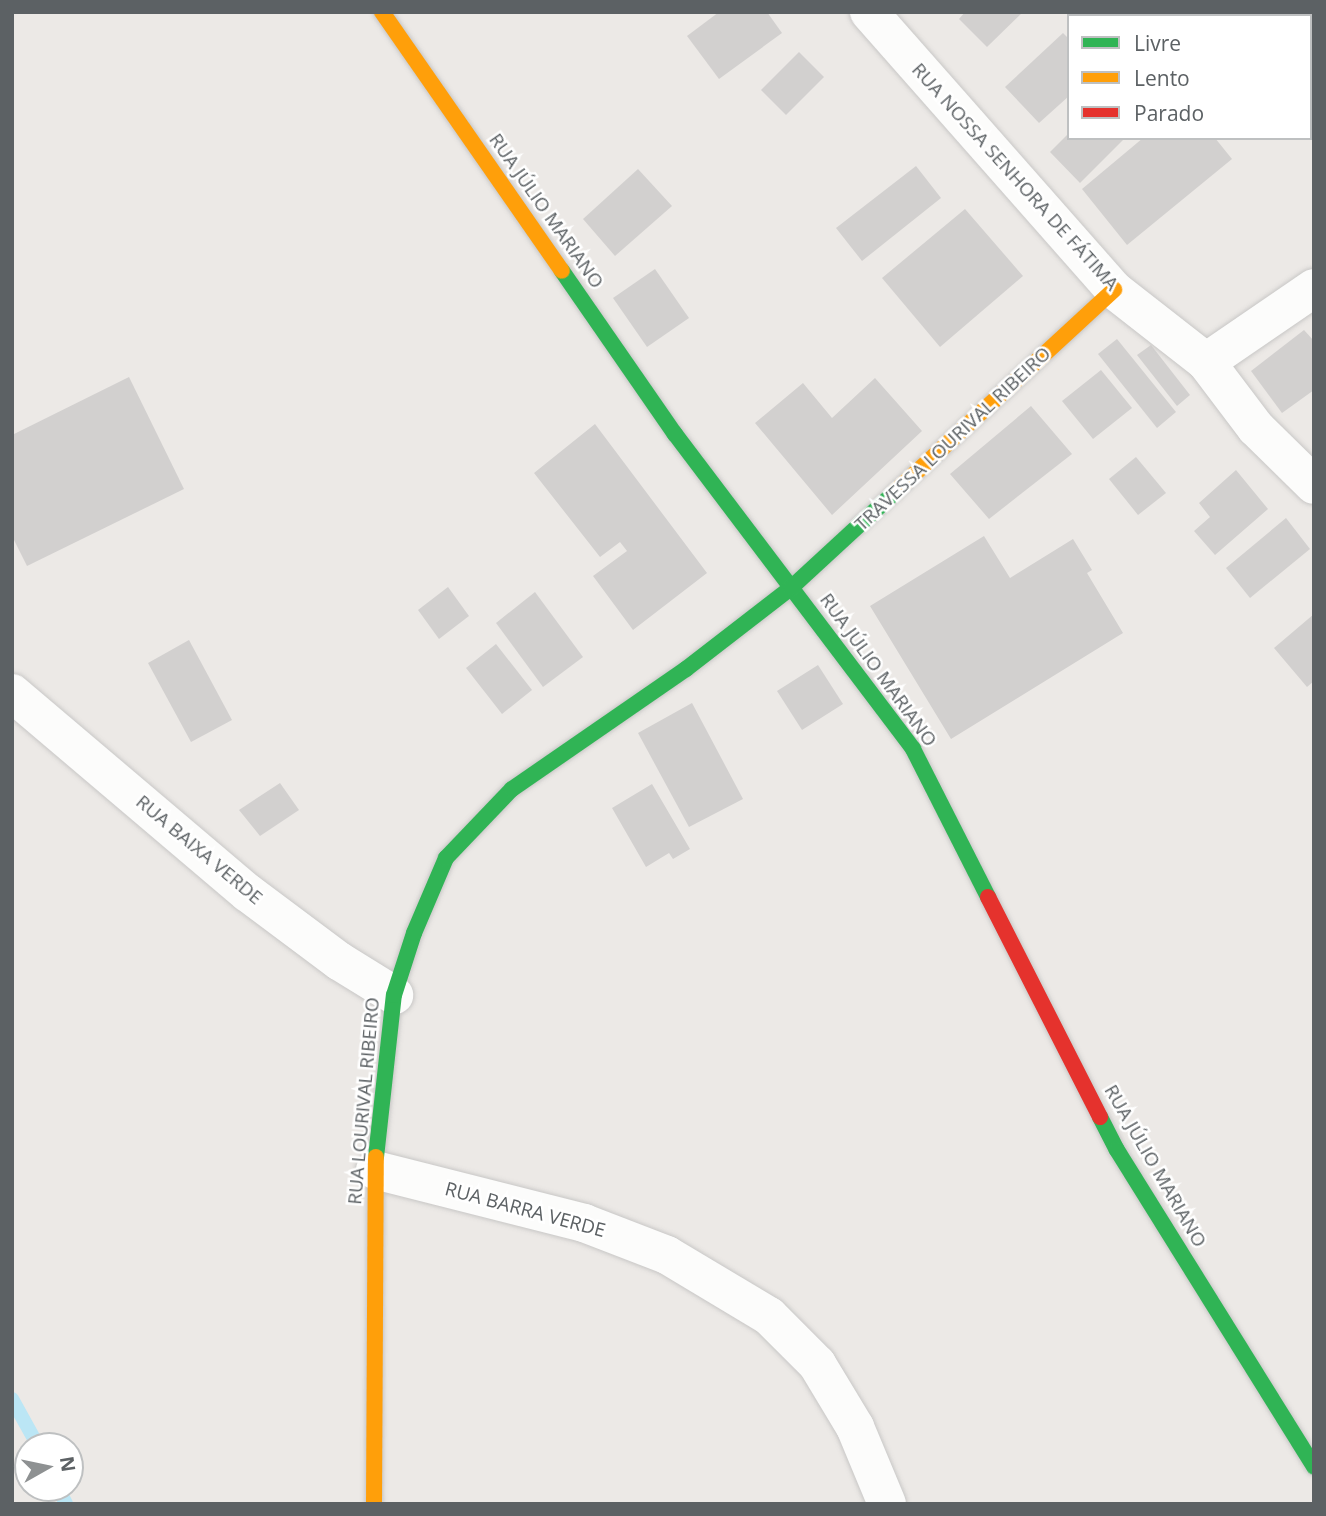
<!DOCTYPE html>
<meta charset="utf-8">
<style>
body{margin:0}
#map{position:relative;width:1326px;height:1516px;overflow:hidden;background:#ece9e6;font-family:"Open Sans",sans-serif}
div>[style]{position:absolute}
[style*='--x']{left:calc(var(--x)*1px);top:calc(var(--y)*1px);width:calc(var(--w)*1px);rotate:calc(var(--a)*1deg)}
.stream>*{height:14px;margin:-7px;padding:0 7px;transform-origin:7px;border-radius:7px;background:#bbe6f5}
.building>*{inset:0;background:#d2d0cf}
.roads{filter:drop-shadow(0 0 2px #c8c7c6) drop-shadow(0 0 2px #c8c7c6)}
.street>*{height:38px;margin:-19px;padding:0 19px;transform-origin:19px;border-radius:19px;background:#fcfcfb}
.fast>*{height:16px;margin:-8px;padding:0 8px;transform-origin:8px;border-radius:8px;background:#30b455}
.slow>*{height:16px;margin:-8px;padding:0 8px;transform-origin:8px;border-radius:8px;background:#ff9f0a}
.jam>*{height:16px;margin:-8px;padding:0 8px;transform-origin:8px;border-radius:8px;background:#e5322d}
span{translate:-50% -50%;white-space:nowrap;text-align:center;line-height:1.15;-webkit-text-stroke:5px #fff;paint-order:stroke}
.street-label{font-size:19px;color:#5c6164}
.frame{position:absolute;inset:0;border:14px solid #5c6164;pointer-events:none}
.legend{position:absolute;left:1067px;top:14px;width:245px;height:126px;box-sizing:border-box;background:#fff;border:2px solid #bec0c1;margin:0;padding:9px 12px;list-style:none;font-size:21px;color:#5c6164}
.legend li{display:flex;align-items:center;gap:14px;height:35px}
.legend b{width:35px;border:2px solid #bec0c1}
.north{position:absolute;left:14px;top:1432px;width:70px;height:70px;box-sizing:border-box;background:#fff;border:2px solid #bec0c1;border-radius:50%;rotate:81deg;font-size:19px;font-weight:700;line-height:28px;text-align:center;color:#5c6164}
.north::after{content:'';display:block;margin:auto;width:24px;height:32px;background:#8e9192;clip-path:polygon(50% 0,100% 100%,50% 72%,0 100%)}
</style>
<div id="map">
<div class="stream">
<div style="--x:12;--y:1399;--w:54;--a:61"></div>
<div style="--x:58;--y:1488;--w:18;--a:63"></div>
</div>
<div class="building">
<div style="clip-path:polygon(719px 12px,767px 12px,782px 33px,719px 79px,687px 36px)"></div>
<div style="clip-path:polygon(965px 12px,1023px 12px,987px 47px,959px 19px)"></div>
<div style="clip-path:polygon(1310px 17px,1314px 21px,1314px 65px,1310px 68px)"></div>
<div style="clip-path:polygon(1063px 33px,1069px 39px,1069px 96px,1039px 123px,1005px 87px)"></div>
<div style="clip-path:polygon(799px 52px,824px 77px,786px 115px,761px 90px)"></div>
<div style="clip-path:polygon(1069px 133px,1069px 138px,1125px 138px,1080px 183px,1050px 152px)"></div>
<div style="clip-path:polygon(1143px 138px,1215px 138px,1232px 159px,1127px 245px,1082px 189px)"></div>
<div style="clip-path:polygon(916px 166px,941px 198px,862px 261px,836px 228px)"></div>
<div style="clip-path:polygon(638px 169px,672px 206px,615px 256px,583px 219px)"></div>
<div style="clip-path:polygon(965px 209px,1023px 276px,940px 347px,882px 278px)"></div>
<div style="clip-path:polygon(655px 269px,689px 318px,647px 347px,613px 298px)"></div>
<div style="clip-path:polygon(1304px 330px,1314px 341px,1314px 390px,1282px 413px,1251px 371px)"></div>
<div style="clip-path:polygon(1117px 339px,1176px 412px,1157px 428px,1098px 354px)"></div>
<div style="clip-path:polygon(1151px 345px,1190px 395px,1177px 406px,1137px 355px)"></div>
<div style="clip-path:polygon(1101px 370px,1132px 408px,1093px 439px,1062px 401px)"></div>
<div style="clip-path:polygon(129px 377px,184px 489px,27px 566px,12px 536px,12px 435px)"></div>
<div style="clip-path:polygon(875px 378px,922px 431px,832px 515px,755px 423px,803px 383px,832px 418px)"></div>
<div style="clip-path:polygon(1031px 406px,1072px 454px,989px 519px,950px 474px)"></div>
<div style="clip-path:polygon(595px 424px,707px 573px,633px 630px,593px 576px,627px 551px,620px 542px,600px 557px,534px 473px)"></div>
<div style="clip-path:polygon(1136px 457px,1166px 493px,1138px 515px,1109px 479px)"></div>
<div style="clip-path:polygon(1236px 470px,1268px 509px,1215px 555px,1194px 531px,1210px 517px,1199px 503px)"></div>
<div style="clip-path:polygon(1286px 518px,1310px 549px,1250px 598px,1226px 568px)"></div>
<div style="clip-path:polygon(984px 536px,1010px 578px,1073px 539px,1092px 570px,1087px 573px,1123px 633px,951px 739px,870px 606px)"></div>
<div style="clip-path:polygon(448px 587px,469px 616px,439px 639px,418px 610px)"></div>
<div style="clip-path:polygon(535px 592px,583px 657px,543px 687px,496px 623px)"></div>
<div style="clip-path:polygon(1314px 614px,1314px 681px,1307px 687px,1274px 648px)"></div>
<div style="clip-path:polygon(189px 640px,232px 720px,191px 742px,148px 663px)"></div>
<div style="clip-path:polygon(496px 644px,532px 690px,502px 714px,466px 668px)"></div>
<div style="clip-path:polygon(818px 665px,843px 704px,802px 730px,777px 691px)"></div>
<div style="clip-path:polygon(692px 703px,743px 799px,689px 827px,638px 733px)"></div>
<div style="clip-path:polygon(280px 783px,299px 810px,260px 836px,239px 810px)"></div>
<div style="clip-path:polygon(652px 784px,690px 849px,673px 859px,669px 853px,646px 867px,612px 808px)"></div>
</div>
<div class="roads">
<div class="street">
<div style="--x:869;--y:12;--w:371;--a:48.6"></div>
<div style="--x:1114;--y:290;--w:117;--a:38"></div>
<div style="--x:1206;--y:362;--w:83;--a:52.9"></div>
<div style="--x:1256;--y:428;--w:81;--a:44.5"></div>
<div style="--x:1206;--y:362;--w:131;--a:-34.4"></div>
<div style="--x:12;--y:693;--w:309;--a:40.3"></div>
<div style="--x:248;--y:893;--w:114;--a:36.8"></div>
<div style="--x:339;--y:961;--w:65;--a:31.7"></div>
<div style="--x:375;--y:1170;--w:216;--a:14.2"></div>
<div style="--x:584;--y:1223;--w:89;--a:21.1"></div>
<div style="--x:667;--y:1255;--w:119;--a:30.9"></div>
<div style="--x:769;--y:1316;--w:68;--a:45"></div>
<div style="--x:817;--y:1364;--w:74;--a:58.9"></div>
<div style="--x:855;--y:1427;--w:83;--a:67.4"></div>
</div>
<div class="fast">
<div style="--x:562;--y:271;--w:198;--a:55.3"></div>
<div style="--x:675;--y:434;--w:395;--a:52.9"></div>
<div style="--x:913;--y:749;--w:166;--a:63.1"></div>
<div style="--x:1100;--y:1117;--w:37;--a:63"></div>
<div style="--x:1117;--y:1150;--w:373;--a:58.1"></div>
<div style="--x:376;--y:1157;--w:163;--a:-83.7"></div>
<div style="--x:394;--y:995;--w:65;--a:-72.1"></div>
<div style="--x:414;--y:933;--w:82;--a:-66.9"></div>
<div style="--x:446;--y:858;--w:95;--a:-46.3"></div>
<div style="--x:512;--y:789;--w:211;--a:-34.6"></div>
<div style="--x:686;--y:669;--w:134;--a:-37.7"></div>
<div style="--x:792;--y:587;--w:142;--a:-42.7"></div>
</div>
<div class="slow">
<div style="--x:382;--y:12;--w:315;--a:55.2"></div>
<div style="--x:896;--y:491;--w:297;--a:-42.7"></div>
<div style="--x:374;--y:1504;--w:347;--a:-89.7"></div>
</div>
<div class="jam">
<div style="--x:988;--y:897;--w:247;--a:63"></div>
</div>
</div>
<div class="street-label">
<span style="left:1015px;top:177px;rotate:48deg">RUA NOSSA SENHORA DE FÁTIMA</span>
<span style="left:546px;top:211px;rotate:55deg">RUA JÚLIO MARIANO</span>
<span style="left:953px;top:439px;rotate:-43deg">TRAVESSA LOURIVAL RIBEIRO</span>
<span style="left:878px;top:670px;rotate:54deg">RUA JÚLIO MARIANO</span>
<span style="left:199px;top:850px;rotate:40deg">RUA BAIXA VERDE</span>
<span style="left:364px;top:1101px;rotate:-85deg">RUA LOURIVAL RIBEIRO</span>
<span style="left:1155px;top:1166px;rotate:60deg">RUA JÚLIO MARIANO</span>
<span style="left:525px;top:1210px;rotate:15deg">RUA BARRA VERDE</span>
</div>
<div class="frame"></div>
<ul class="legend">
<li><b style="height:9px;background:#30b455"></b>Livre</li>
<li><b style="height:9px;background:#ff9f0a"></b>Lento</li>
<li><b style="height:9px;background:#e5322d"></b>Parado</li>
</ul>
<div class="north">N</div>
</div>
